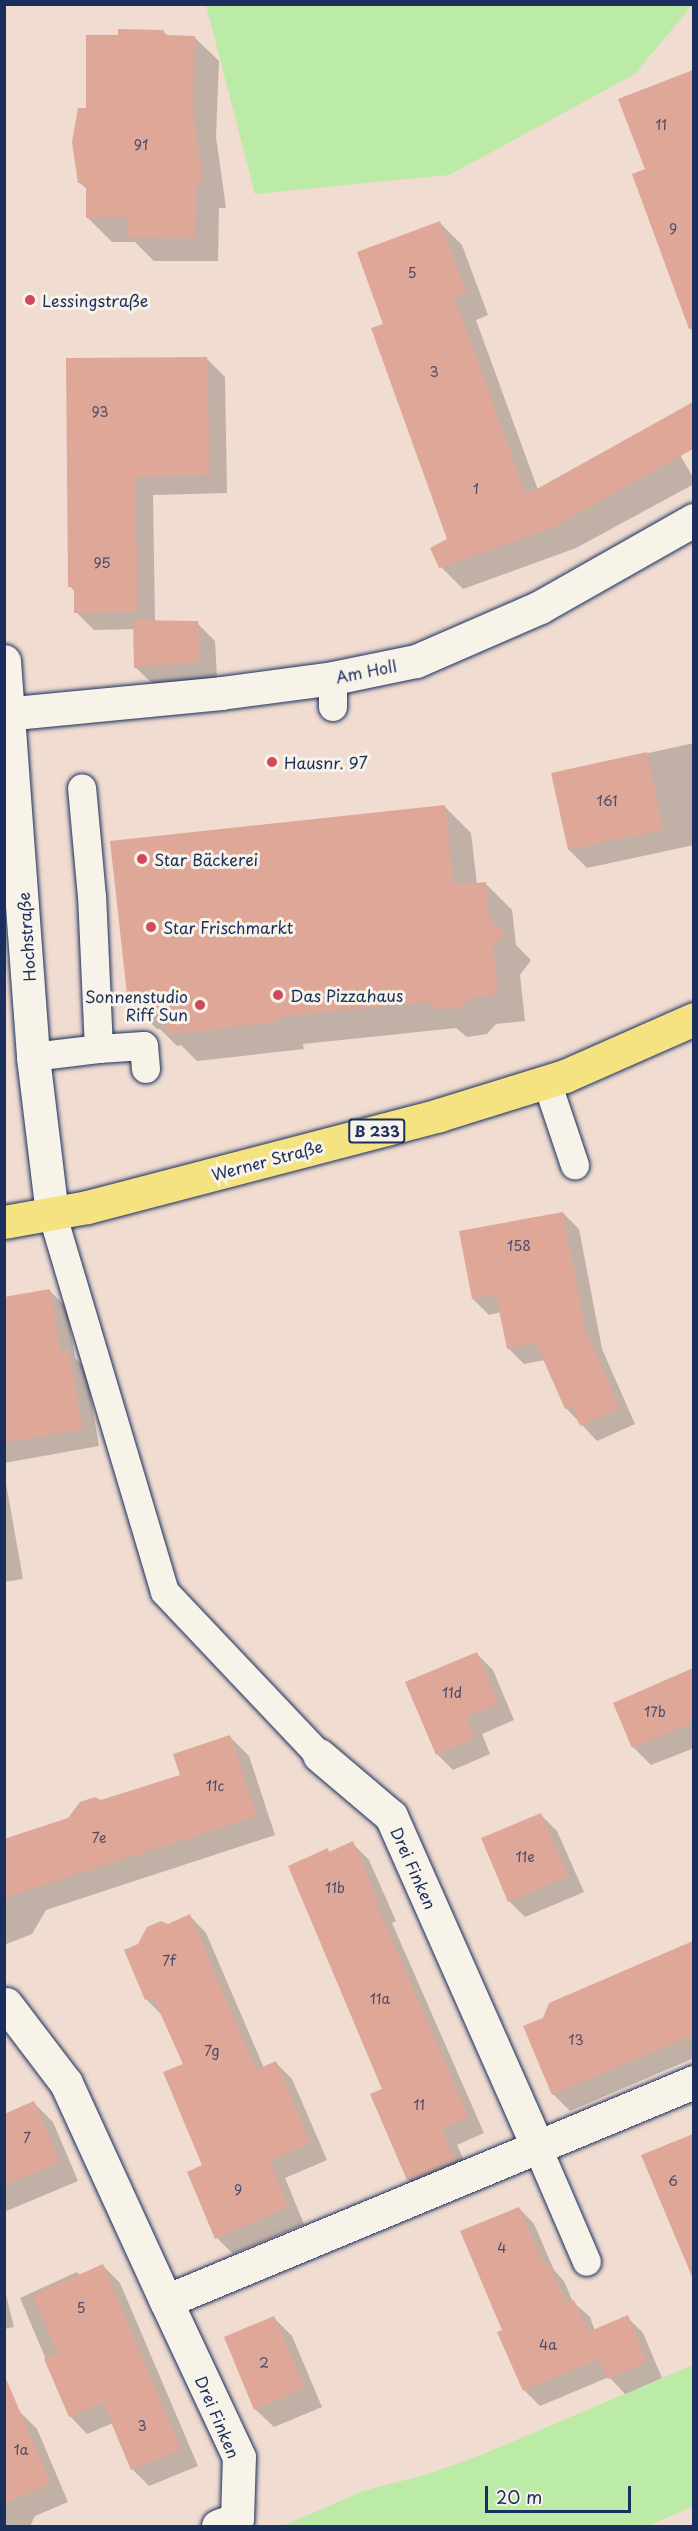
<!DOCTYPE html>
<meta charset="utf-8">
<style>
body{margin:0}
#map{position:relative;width:698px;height:2531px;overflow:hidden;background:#f0dcd0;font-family:"Playpen Sans",sans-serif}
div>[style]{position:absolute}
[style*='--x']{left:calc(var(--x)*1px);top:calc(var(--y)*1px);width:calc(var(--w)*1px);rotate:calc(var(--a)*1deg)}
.green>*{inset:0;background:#bceaa7}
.shadow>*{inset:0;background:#0003}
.building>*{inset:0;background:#dfa798}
.roads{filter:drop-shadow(0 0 2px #1b2f5e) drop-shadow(0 0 2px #1b2f5e)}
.lane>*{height:28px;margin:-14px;padding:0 14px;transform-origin:14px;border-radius:14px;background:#f7f3e8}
.street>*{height:33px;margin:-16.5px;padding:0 16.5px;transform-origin:16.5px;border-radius:16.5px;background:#f7f3e8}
.secondary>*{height:33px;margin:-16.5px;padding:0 16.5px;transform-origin:16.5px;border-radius:16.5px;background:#f7f3e8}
.primary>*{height:33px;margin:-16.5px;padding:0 16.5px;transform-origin:16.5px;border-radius:16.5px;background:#f5e382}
.dots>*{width:16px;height:16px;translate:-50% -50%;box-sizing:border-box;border:3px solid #f7f3e8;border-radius:50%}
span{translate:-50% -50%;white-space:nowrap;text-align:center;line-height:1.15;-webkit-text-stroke:6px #f7f3e8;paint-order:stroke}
.number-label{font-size:14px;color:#4c4d6c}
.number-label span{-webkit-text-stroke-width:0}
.shield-label span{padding:2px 4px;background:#f7f3e8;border:2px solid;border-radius:4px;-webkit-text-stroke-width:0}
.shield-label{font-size:15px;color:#1b2f5e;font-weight:700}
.poi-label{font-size:16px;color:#1b2f5e}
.left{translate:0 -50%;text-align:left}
.right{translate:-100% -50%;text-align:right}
.street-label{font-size:16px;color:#1b2f5e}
.frame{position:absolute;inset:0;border:6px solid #1b2f5e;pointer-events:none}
.scale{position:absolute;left:485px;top:2486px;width:146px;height:27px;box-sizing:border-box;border:3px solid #1b2f5e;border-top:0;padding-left:8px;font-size:18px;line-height:21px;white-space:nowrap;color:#1b2f5e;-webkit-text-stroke:4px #f7f3e8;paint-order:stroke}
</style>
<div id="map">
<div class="green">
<div style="clip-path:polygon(693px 4px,635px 74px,449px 175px,255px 194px,206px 5px)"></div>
<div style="clip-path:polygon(693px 2365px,693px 2506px,648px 2526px,283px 2526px,363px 2491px,425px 2475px,481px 2455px)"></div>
</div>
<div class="shadow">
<div style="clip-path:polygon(163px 31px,169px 37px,194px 37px,219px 61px,216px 137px,226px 208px,219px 208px,218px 261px,154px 261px,135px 242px,112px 242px,88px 218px,88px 190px,79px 182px,88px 110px,119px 36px)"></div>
<div style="clip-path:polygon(694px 71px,694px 336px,634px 175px,647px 170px,620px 100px)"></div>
<div style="clip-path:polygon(440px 223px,462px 245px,488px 315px,476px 320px,538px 490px,676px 448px,694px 479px,694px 484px,576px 548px,463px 589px,441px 567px,449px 539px,385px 325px)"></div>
<div style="clip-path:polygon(68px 359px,207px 359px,225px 377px,227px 493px,153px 495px,155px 622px,197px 623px,215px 641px,217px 678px,154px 685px,135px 667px,135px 629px,94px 630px,76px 612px,75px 592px,70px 586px)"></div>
<div style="clip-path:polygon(694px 743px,694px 845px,587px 868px,569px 850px,553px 774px)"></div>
<div style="clip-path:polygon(444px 806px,471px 833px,477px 884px,485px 883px,512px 910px,516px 945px,531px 960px,520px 975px,525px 1021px,496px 1024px,487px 1034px,467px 1037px,456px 1028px,303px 1044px,304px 1049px,197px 1061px,181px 1045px,177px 1046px,160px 1029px,157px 1029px,130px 1002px)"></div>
<div style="clip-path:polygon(563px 1213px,579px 1229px,602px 1349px,635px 1424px,597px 1441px,566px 1408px,545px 1360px,524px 1364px,508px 1348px,501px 1312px,489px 1315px,473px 1299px)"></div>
<div style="clip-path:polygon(50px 1291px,67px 1308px,75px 1358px,86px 1369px,99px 1446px,4px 1463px,4px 1299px)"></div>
<div style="clip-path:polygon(4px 1472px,23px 1579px,4px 1582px)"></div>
<div style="clip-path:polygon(476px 1653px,493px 1670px,514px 1720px,482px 1734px,490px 1754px,453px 1770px,437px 1754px)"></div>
<div style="clip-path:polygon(693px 1670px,694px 1748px,651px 1765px,633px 1747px)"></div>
<div style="clip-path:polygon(230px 1737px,249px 1756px,275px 1835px,46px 1910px,32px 1934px,4px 1945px,4px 1841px,69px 1819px,101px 1802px,182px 1776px)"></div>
<div style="clip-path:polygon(541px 1815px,557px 1831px,584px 1892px,525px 1917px,509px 1901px)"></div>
<div style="clip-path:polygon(352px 1843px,369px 1860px,396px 1921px,392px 1923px,484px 2133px,457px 2145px,471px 2176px,424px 2196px,408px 2179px,327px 1850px,330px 1853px)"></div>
<div style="clip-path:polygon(190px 1916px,206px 1933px,264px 2068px,276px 2063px,292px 2079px,327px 2160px,285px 2178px,304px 2224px,233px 2254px,217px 2238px,185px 2064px,163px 2016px,147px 2000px,126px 1951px,139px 1946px,168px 1925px)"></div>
<div style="clip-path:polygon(694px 1941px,694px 2058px,570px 2111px,553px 2094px,525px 2027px,544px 2019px,550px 2004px)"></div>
<div style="clip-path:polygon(34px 2103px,53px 2122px,78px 2181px,4px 2212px,4px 2115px)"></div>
<div style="clip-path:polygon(694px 2135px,694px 2257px,643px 2156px)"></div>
<div style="clip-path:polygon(519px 2208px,534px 2224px,554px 2270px,564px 2281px,573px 2302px,590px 2317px,595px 2331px,627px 2317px,643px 2333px,662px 2378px,625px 2394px,609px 2377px,540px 2406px,524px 2390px,504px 2331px)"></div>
<div style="clip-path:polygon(103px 2266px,120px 2283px,198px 2466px,149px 2486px,132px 2469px,113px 2423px,87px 2434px,70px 2416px,20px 2298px,77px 2272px,81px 2276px)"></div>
<div style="clip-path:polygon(4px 2287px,14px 2327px,4px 2329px)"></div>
<div style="clip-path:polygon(274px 2318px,292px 2336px,322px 2407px,274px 2427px,255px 2409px)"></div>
<div style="clip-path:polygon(19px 2411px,37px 2429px,68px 2502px,35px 2516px,30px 2526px,4px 2526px,4px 2417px)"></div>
</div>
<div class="building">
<div style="clip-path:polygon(118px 29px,164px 30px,163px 35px,195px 36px,193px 112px,203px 184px,196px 184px,195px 238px,128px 237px,129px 218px,86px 218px,86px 183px,78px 183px,72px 142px,78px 108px,86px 108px,86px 35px,118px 35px)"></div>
<div style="clip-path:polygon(693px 70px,693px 328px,689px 329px,632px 174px,645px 169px,618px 99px)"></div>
<div style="clip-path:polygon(440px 221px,467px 293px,455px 298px,526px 495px,693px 402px,693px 449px,554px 527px,439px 568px,430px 548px,447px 539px,371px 328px,383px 324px,357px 252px)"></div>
<div style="clip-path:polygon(207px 357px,210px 475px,135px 477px,138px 612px,74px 613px,74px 587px,68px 587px,66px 358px)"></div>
<div style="clip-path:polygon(133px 620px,198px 621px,200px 661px,134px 668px)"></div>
<div style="clip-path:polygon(647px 752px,663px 830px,568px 850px,551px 773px)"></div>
<div style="clip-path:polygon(445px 805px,454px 885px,486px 882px,490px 921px,505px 932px,493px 947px,498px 994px,469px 998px,460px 1008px,439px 1010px,428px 1002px,277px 1017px,278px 1022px,168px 1034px,166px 1017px,148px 1019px,147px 1001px,128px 1003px,110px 841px)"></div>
<div style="clip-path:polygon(563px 1212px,586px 1331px,620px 1408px,580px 1426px,572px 1406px,565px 1409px,536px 1343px,507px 1349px,496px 1295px,472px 1299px,459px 1231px)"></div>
<div style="clip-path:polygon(50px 1289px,61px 1352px,69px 1350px,83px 1429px,4px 1443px,4px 1297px)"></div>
<div style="clip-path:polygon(477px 1652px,499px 1704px,466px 1717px,475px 1738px,436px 1755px,405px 1682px)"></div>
<div style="clip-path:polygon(693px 1668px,693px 1722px,632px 1748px,613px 1703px)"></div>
<div style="clip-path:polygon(230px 1735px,257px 1816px,4px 1898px,4px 1839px,68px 1818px,80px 1802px,95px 1797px,101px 1800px,180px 1775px,173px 1754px)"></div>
<div style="clip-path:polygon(541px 1813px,568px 1876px,508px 1902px,481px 1838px)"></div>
<div style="clip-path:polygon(353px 1841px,380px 1905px,377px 1906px,469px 2117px,442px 2128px,455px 2160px,407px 2180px,370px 2094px,382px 2089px,288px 1866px,328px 1848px,329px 1852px)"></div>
<div style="clip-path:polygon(190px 1914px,256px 2070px,276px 2061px,311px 2143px,270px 2161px,288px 2207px,215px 2239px,187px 2172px,202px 2165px,163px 2072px,183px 2064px,153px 1997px,145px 2000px,124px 1950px,138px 1944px,147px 1927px,161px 1921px,168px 1924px)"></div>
<div style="clip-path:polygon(693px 1941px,693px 2035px,552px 2095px,523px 2026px,543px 2018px,549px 2003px)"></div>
<div style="clip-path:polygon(34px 2101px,60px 2162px,4px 2185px,4px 2114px)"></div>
<div style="clip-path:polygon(693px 2134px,693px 2279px,641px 2155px)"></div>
<div style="clip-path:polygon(519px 2207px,544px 2265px,549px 2263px,566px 2303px,574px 2300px,588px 2332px,628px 2315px,647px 2362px,608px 2379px,598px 2357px,599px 2359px,523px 2391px,497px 2332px,502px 2330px,460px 2231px)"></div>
<div style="clip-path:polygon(103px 2264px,181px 2449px,131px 2470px,103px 2403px,69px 2417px,44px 2359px,58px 2353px,33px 2295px)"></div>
<div style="clip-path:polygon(274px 2316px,305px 2388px,254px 2410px,224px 2337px)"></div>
<div style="clip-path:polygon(4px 2374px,51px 2484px,4px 2503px)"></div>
</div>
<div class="roads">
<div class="lane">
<div style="--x:333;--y:707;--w:29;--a:-90"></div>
<div style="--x:99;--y:1049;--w:45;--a:-3.8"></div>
<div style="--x:144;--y:1046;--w:23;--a:85"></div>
<div style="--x:33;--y:1057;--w:66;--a:-6.9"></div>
<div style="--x:99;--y:1049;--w:152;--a:-92.6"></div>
<div style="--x:92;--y:897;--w:109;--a:-95.2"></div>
<div style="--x:547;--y:1082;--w:88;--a:71.4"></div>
<div style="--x:52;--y:1213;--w:395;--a:73.4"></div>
<div style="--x:165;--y:1592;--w:224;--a:46.6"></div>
<div style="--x:537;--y:2146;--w:126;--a:66.7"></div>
</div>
<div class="street">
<div style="--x:4;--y:714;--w:218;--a:-5.5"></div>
<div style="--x:221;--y:693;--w:113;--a:-7.6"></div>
<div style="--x:333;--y:678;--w:85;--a:-11.6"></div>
<div style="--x:416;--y:661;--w:135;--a:-23.5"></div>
<div style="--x:540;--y:607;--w:177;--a:-29.5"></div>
<div style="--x:319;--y:1755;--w:94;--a:40.3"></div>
<div style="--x:391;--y:1816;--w:361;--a:66.1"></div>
<div style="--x:6;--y:2004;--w:99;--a:52.8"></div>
<div style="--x:66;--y:2083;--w:240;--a:65.4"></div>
<div style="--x:218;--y:2526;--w:20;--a:-20"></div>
<div style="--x:237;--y:2519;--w:62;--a:-88.2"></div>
<div style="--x:239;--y:2457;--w:172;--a:-115.1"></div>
<div style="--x:166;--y:2301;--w:572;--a:-22.53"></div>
</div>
<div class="secondary">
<div style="--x:4;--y:661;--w:397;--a:85.8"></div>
<div style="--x:33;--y:1057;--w:157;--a:83.1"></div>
</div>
<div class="primary">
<div style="--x:4;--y:1222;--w:84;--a:-10.2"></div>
<div style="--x:87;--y:1207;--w:364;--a:-14.6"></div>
<div style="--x:439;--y:1115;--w:132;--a:-17.2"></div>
<div style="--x:565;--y:1076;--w:141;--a:-23.8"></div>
</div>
</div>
<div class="dots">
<div style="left:30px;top:300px;background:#d1495b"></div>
<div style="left:272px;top:762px;background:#d1495b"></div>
<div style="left:142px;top:859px;background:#d1495b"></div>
<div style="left:151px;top:927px;background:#d1495b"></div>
<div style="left:278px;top:995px;background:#d1495b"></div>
<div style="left:200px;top:1005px;background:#d1495b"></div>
</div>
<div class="number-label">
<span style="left:661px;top:125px">11</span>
<span style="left:141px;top:145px">91</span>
<span style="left:673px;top:229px">9</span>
<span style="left:412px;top:273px">5</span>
<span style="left:434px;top:372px">3</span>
<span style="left:100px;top:412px">93</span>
<span style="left:476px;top:489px">1</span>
<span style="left:102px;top:563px">95</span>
<span style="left:607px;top:801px">161</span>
<span style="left:519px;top:1246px">158</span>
<span style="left:452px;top:1693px">11d</span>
<span style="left:655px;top:1712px">17b</span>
<span style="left:215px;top:1786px">11c</span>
<span style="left:99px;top:1838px">7e</span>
<span style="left:525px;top:1857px">11e</span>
<span style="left:335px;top:1888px">11b</span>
<span style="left:169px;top:1961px">7f</span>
<span style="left:380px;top:1999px">11a</span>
<span style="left:576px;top:2040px">13</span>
<span style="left:212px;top:2051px">7g</span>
<span style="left:419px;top:2105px">11</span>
<span style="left:27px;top:2138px">7</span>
<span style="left:673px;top:2181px">6</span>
<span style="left:238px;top:2190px">9</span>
<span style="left:502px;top:2248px">4</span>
<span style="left:81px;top:2308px">5</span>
<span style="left:548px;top:2345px">4a</span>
<span style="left:264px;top:2363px">2</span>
<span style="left:142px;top:2426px">3</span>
<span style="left:21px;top:2450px">1a</span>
</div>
<div class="shield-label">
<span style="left:377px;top:1131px">B 233</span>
</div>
<div class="poi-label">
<span class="left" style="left:42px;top:300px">Lessingstraße</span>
<span class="left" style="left:284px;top:762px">Hausnr. 97</span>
<span class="left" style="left:154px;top:859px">Star Bäckerei</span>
<span class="left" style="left:163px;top:927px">Star Frischmarkt</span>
<span class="left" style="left:290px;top:995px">Das Pizzahaus</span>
<span class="right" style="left:188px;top:1005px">Sonnenstudio<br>Riff Sun</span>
</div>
<div class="street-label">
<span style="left:366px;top:671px;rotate:-11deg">Am Holl</span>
<span style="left:26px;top:937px;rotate:-94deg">Hochstraße</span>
<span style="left:267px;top:1160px;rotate:-15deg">Werner Straße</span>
<span style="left:414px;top:1868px;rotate:66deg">Drei Finken</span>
<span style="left:218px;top:2417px;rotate:67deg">Drei Finken</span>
</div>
<div class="frame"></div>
<div class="scale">20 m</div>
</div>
